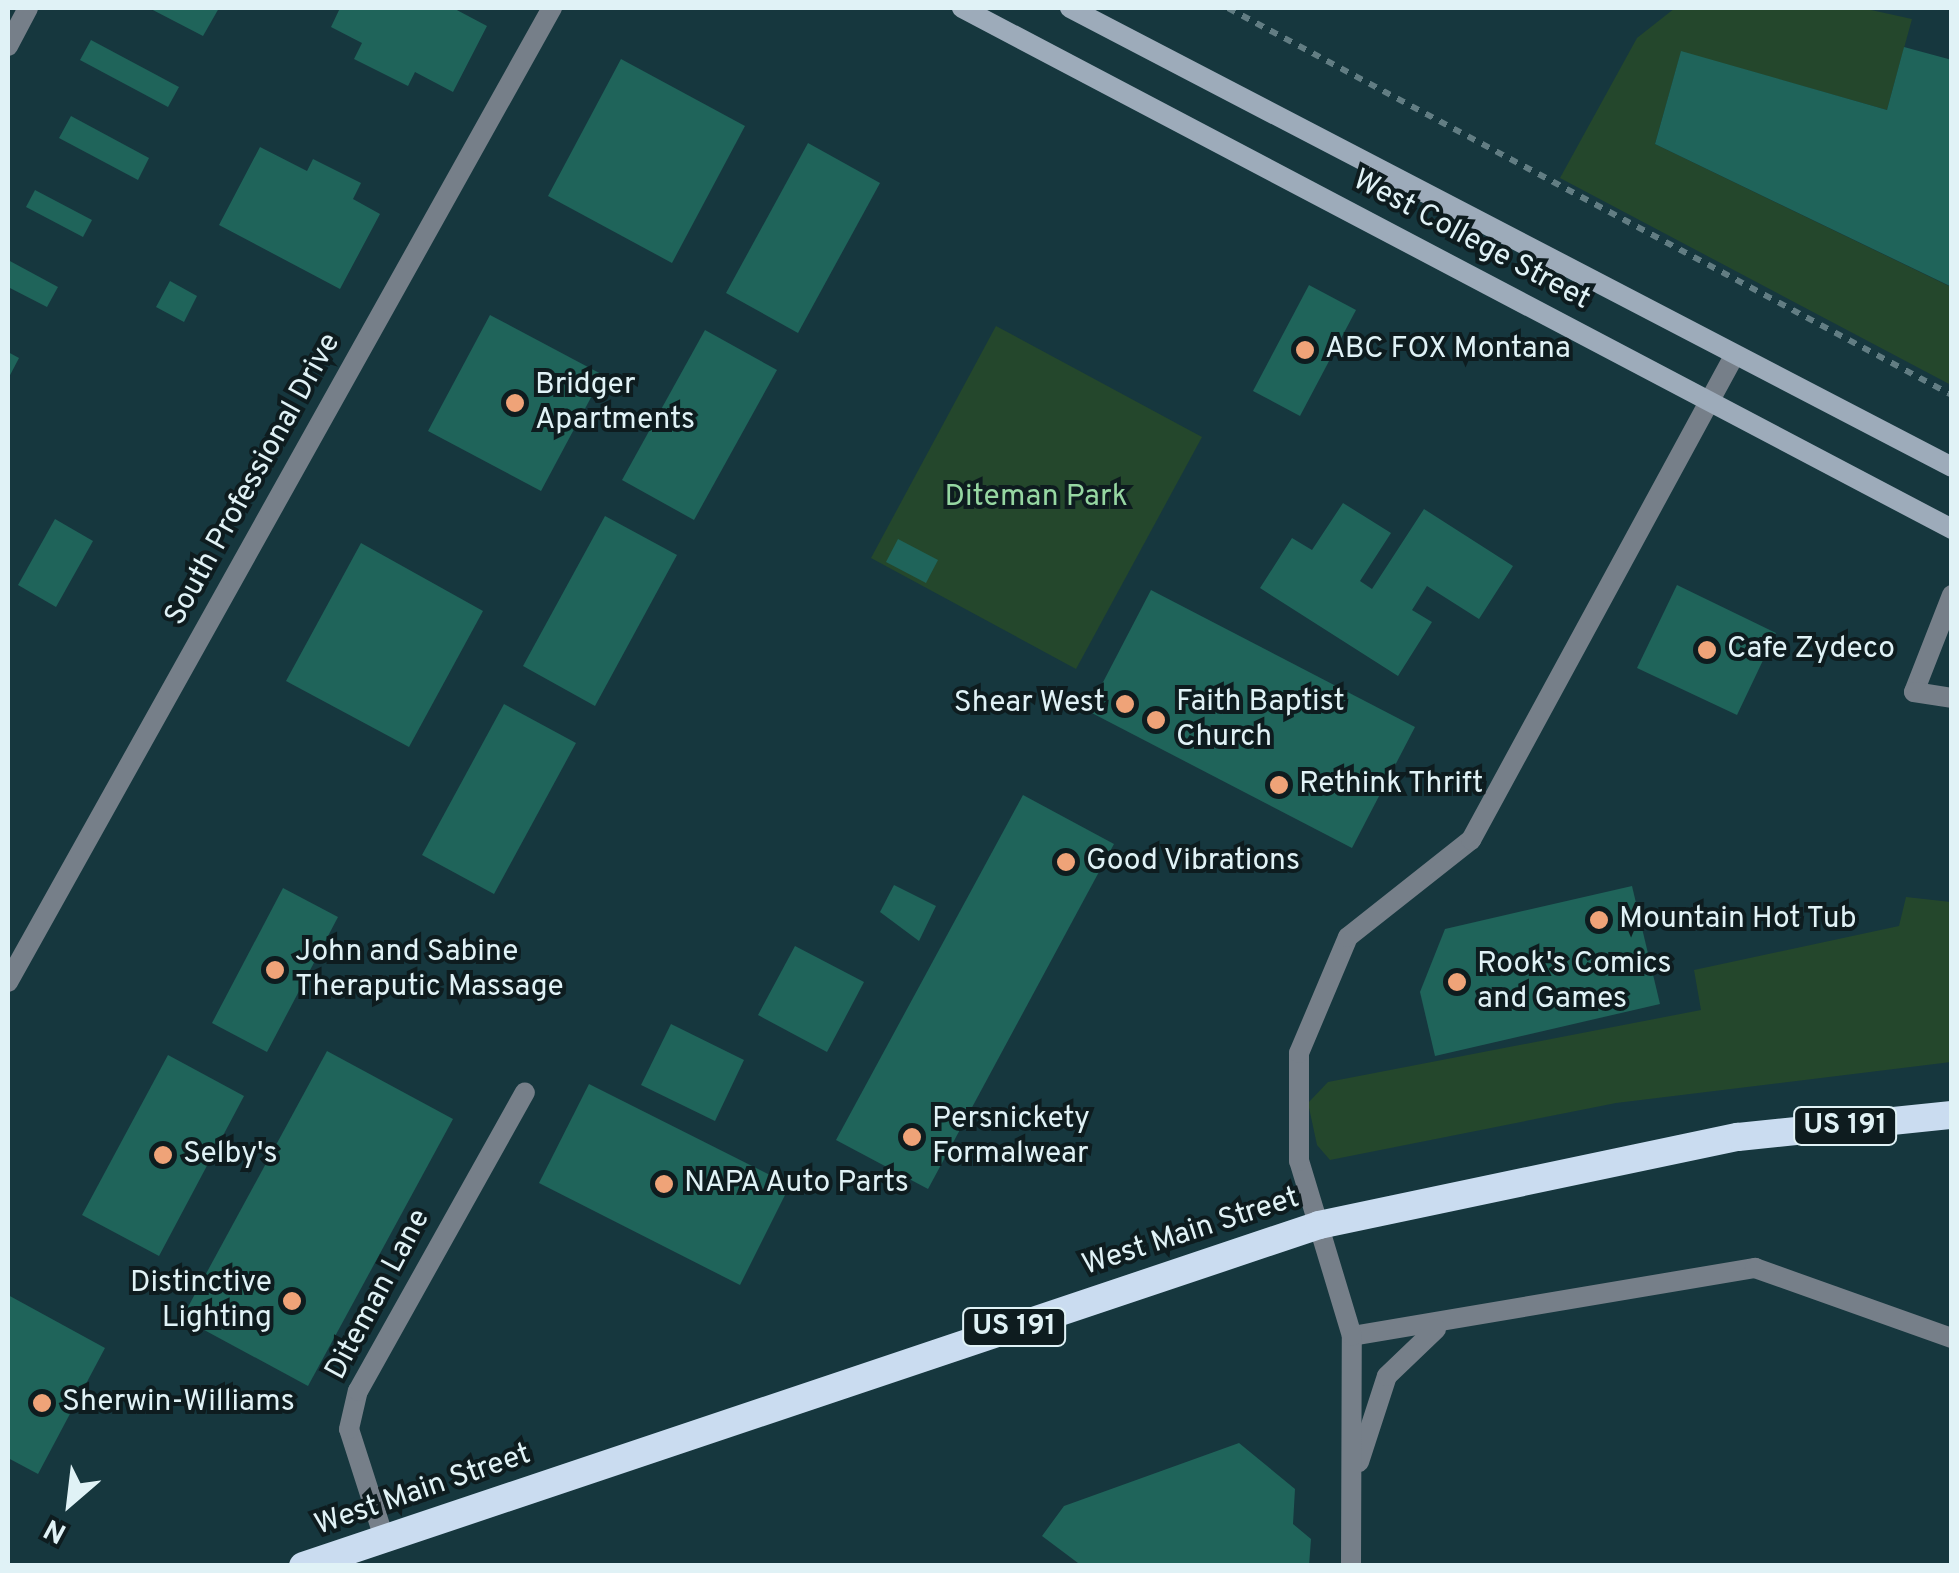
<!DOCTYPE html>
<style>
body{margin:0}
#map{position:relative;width:1959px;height:1573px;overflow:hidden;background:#16373e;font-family:Overpass,sans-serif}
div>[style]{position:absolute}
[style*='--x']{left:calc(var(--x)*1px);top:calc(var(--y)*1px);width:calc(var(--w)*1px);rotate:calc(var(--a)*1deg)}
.green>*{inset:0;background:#24472c}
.building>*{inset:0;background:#1f645a}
.path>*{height:6px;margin-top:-3px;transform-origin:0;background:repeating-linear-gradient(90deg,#627d83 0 8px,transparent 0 16px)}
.service>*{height:20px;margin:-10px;padding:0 10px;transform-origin:10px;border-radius:10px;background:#767f89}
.minor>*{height:20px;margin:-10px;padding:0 10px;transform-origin:10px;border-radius:10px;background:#767f89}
.secondary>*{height:20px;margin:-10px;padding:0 10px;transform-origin:10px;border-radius:10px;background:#9dabba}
.trunk>*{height:28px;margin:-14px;padding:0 14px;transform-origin:14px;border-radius:14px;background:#cadcf0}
.dots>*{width:28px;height:28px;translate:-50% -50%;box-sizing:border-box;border:5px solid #0e1c1f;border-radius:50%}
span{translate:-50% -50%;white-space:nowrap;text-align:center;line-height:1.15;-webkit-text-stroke:8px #0e1c1f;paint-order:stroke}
.shield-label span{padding:2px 8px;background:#0e1c1f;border:2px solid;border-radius:8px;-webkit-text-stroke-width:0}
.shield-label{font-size:28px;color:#e0f2f6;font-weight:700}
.street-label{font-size:30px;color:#e0f2f6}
.poi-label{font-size:30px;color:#e0f2f6}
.left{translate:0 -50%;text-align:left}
.right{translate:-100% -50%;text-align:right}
.park-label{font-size:30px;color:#96d7a2}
.frame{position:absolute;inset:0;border:10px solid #e0f2f6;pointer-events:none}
.north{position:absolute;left:20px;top:1453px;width:100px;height:100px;-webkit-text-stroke:8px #0e1c1f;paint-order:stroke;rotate:208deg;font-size:28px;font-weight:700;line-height:40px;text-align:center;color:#e0f2f6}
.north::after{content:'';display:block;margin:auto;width:35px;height:45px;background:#e0f2f6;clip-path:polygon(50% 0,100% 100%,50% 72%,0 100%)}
</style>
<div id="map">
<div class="green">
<div style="clip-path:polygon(1675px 8px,1862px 8px,1912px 19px,1887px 110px,1681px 52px,1655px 144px,1951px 287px,1951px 385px,1560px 178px,1637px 38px)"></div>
<div style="clip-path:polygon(996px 326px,1202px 437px,1076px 669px,871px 558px)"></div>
<div style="clip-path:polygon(1906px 897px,1951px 902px,1951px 1062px,1616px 1103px,1330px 1160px,1317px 1145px,1308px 1103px,1328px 1082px,1701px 1010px,1694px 970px,1899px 926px)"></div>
</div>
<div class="building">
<div style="clip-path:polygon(149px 8px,219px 8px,203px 36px)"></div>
<div style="clip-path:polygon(340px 8px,453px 8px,487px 26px,453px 92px,415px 72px,408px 86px,354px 59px,362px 43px,331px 27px)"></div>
<div style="clip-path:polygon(91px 40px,179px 87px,168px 107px,80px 60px)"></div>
<div style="clip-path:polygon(1904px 47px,1952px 60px,1952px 287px,1655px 144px,1681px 51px,1887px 110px)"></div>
<div style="clip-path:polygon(621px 59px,745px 126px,672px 263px,548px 196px)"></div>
<div style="clip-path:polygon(71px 116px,149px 158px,138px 180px,59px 138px)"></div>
<div style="clip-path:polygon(808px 143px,880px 183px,798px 333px,726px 293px)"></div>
<div style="clip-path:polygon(260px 147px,307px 171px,313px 159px,361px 183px,353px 199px,380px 214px,340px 289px,219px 225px)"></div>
<div style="clip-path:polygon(35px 190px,92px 220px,83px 237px,26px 207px)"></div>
<div style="clip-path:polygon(8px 260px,58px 287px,47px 307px,8px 287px)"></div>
<div style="clip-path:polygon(170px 281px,197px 296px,184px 322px,156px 307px)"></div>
<div style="clip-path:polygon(1309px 285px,1356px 310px,1300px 416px,1253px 391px)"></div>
<div style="clip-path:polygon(490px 315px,603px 375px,541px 491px,428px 431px)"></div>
<div style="clip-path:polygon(705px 330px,777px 370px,694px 520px,622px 480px)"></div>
<div style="clip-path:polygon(8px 352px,19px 358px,8px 379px)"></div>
<div style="clip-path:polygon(1343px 503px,1391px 533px,1360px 581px,1372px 589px,1424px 509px,1513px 566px,1479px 619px,1427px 586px,1412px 610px,1432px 622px,1398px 676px,1260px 588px,1292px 538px,1312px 550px)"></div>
<div style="clip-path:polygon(605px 516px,677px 555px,595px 706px,523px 666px)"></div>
<div style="clip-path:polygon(55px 519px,93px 541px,56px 607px,18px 585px)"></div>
<div style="clip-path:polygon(898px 539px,938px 560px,926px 583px,886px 562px)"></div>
<div style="clip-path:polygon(361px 543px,483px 611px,409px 747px,286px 681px)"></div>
<div style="clip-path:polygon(1677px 585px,1776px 633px,1737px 715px,1637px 668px)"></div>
<div style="clip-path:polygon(1151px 590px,1415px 727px,1352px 848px,1088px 711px)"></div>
<div style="clip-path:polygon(504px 704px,576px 743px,494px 894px,422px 855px)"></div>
<div style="clip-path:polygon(1023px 795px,1114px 844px,928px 1189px,836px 1140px)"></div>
<div style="clip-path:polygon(894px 885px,936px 906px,919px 941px,880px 912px)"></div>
<div style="clip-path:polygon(1632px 886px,1660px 1004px,1435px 1056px,1420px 992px,1445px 929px)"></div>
<div style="clip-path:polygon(283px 888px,338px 917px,267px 1052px,212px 1023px)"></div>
<div style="clip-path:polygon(795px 946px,864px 982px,827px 1052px,758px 1015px)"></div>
<div style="clip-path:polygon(671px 1024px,744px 1060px,715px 1121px,641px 1085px)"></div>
<div style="clip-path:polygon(327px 1051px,453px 1119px,308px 1386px,182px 1318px)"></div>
<div style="clip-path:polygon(168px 1055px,244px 1096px,159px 1256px,82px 1215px)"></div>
<div style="clip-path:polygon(589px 1084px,790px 1185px,740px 1285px,539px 1183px)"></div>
<div style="clip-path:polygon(8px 1295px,105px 1348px,38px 1474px,8px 1458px)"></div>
<div style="clip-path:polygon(1239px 1443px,1295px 1489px,1293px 1524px,1311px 1539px,1309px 1566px,1082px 1566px,1042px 1536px,1064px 1506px)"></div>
</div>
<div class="path">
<div style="--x:1228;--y:8;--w:821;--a:28.13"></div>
</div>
<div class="service">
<div style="--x:1952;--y:595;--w:104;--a:111.4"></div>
<div style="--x:1914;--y:692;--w:38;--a:9"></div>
<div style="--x:1352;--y:1336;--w:409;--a:-9.6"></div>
<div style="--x:1755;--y:1268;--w:209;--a:19.6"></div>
<div style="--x:1359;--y:1462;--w:90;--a:-72"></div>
<div style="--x:1387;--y:1376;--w:68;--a:-43.8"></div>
<div style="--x:1351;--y:1566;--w:230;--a:-89.8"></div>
<div style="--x:1352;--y:1336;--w:183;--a:-106.8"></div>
<div style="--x:1299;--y:1161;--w:108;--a:-90"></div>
<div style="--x:1299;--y:1053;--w:126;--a:-67.1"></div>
<div style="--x:1348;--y:937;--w:157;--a:-38.3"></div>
<div style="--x:1471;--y:840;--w:551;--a:-61.48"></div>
</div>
<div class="minor">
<div style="--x:8;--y:46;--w:43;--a:-62.2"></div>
<div style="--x:8;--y:982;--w:1116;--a:-60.82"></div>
<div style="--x:384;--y:1538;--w:114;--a:-107.8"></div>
<div style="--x:349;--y:1429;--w:39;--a:-77"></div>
<div style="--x:358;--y:1391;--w:342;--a:-60.8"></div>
</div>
<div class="secondary">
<div style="--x:962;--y:8;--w:1119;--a:27.76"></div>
<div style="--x:1070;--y:8;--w:994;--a:27.49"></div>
</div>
<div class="trunk">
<div style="--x:303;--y:1566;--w:1072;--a:-18.55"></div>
<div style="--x:1319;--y:1225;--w:428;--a:-11.9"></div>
<div style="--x:1738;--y:1137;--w:215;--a:-5.9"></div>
</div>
<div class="dots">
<div style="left:1305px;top:350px;background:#efa378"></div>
<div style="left:515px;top:403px;background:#efa378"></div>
<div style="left:1707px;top:650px;background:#efa378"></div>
<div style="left:1125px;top:704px;background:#efa378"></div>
<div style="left:1156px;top:720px;background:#efa378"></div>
<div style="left:1279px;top:785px;background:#efa378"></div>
<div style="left:1066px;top:862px;background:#efa378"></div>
<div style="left:1599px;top:920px;background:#efa378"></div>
<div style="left:275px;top:970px;background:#efa378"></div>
<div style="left:1457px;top:982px;background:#efa378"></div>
<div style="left:912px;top:1137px;background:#efa378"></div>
<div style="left:163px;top:1155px;background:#efa378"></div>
<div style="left:664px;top:1184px;background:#efa378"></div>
<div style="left:292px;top:1301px;background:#efa378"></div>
<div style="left:42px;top:1403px;background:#efa378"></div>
</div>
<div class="shield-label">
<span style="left:1845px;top:1126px">US 191</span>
<span style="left:1014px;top:1327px">US 191</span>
</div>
<div class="street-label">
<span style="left:1471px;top:241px;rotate:28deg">West College Street</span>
<span style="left:254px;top:480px;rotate:-61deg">South Professional Drive</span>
<span style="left:1191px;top:1233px;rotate:-18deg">West Main Street</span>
<span style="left:379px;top:1295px;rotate:-62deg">Diteman Lane</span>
<span style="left:423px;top:1491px;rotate:-19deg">West Main Street</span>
</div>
<div class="poi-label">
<span class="left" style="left:1325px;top:350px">ABC FOX Montana</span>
<span class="left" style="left:535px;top:403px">Bridger<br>Apartments</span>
<span class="left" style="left:1727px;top:650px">Cafe Zydeco</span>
<span class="left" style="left:1176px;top:720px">Faith Baptist<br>Church</span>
<span class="right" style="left:1105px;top:704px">Shear West</span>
<span class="left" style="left:1299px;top:785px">Rethink Thrift</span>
<span class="left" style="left:1086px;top:862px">Good Vibrations</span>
<span class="left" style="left:1619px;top:920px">Mountain Hot Tub</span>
<span class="left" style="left:295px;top:970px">John and Sabine<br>Theraputic Massage</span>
<span class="left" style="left:1477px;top:982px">Rook's Comics<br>and Games</span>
<span class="left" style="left:932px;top:1137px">Persnickety<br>Formalwear</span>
<span class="left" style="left:183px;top:1155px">Selby's</span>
<span class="left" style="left:684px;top:1184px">NAPA Auto Parts</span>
<span class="right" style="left:272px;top:1301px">Distinctive<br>Lighting</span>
<span class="left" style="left:62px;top:1403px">Sherwin-Williams</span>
</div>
<div class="park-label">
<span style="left:1036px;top:498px">Diteman Park</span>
</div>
<div class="frame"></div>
<div class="north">N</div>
</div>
